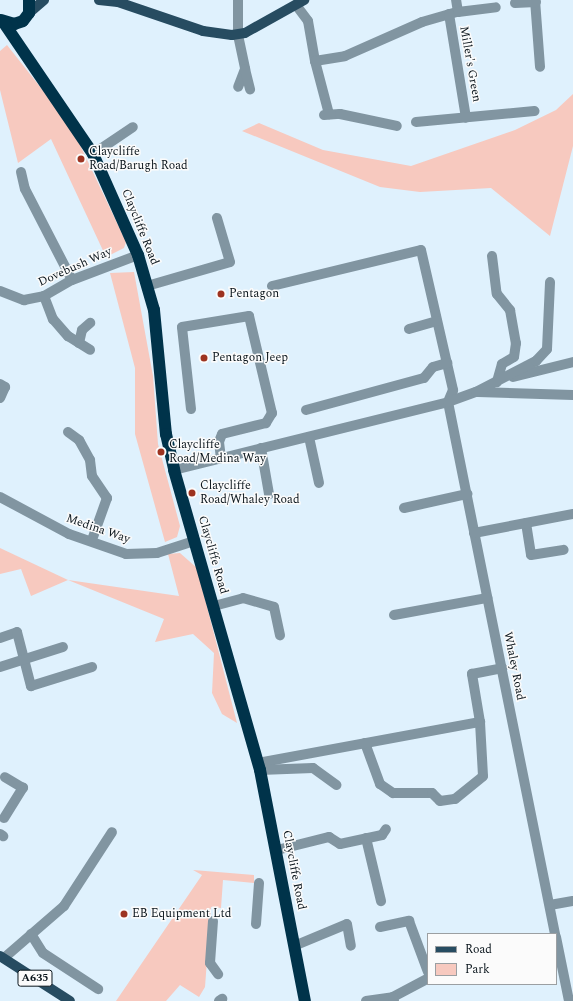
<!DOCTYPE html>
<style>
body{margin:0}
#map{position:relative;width:573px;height:1001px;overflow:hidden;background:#dff1fd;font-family:Spectral,serif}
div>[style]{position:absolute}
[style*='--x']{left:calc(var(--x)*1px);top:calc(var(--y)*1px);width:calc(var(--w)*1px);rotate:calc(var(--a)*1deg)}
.green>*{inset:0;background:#f7c9bf}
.minor>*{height:10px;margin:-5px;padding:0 5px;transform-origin:5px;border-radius:5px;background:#8195a1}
.major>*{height:10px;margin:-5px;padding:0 5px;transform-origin:5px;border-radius:5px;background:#274c61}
.highway>*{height:12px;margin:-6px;padding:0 6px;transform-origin:6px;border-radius:6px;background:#00334a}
.dots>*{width:11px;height:11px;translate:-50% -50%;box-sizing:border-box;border:2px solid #fbfbfb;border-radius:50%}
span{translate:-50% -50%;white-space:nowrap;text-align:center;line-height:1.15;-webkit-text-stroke:3px #fbfbfb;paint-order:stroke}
.shield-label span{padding:1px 3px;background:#fbfbfb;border:1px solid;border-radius:3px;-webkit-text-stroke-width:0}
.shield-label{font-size:11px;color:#0a151c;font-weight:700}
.street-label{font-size:12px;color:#0a151c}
.poi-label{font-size:12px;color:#0a151c}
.left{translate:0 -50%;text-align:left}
.legend{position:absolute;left:427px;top:933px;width:130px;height:52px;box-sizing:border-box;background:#fbfbfb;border:1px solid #9b9fa2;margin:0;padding:5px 7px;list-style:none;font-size:12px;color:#0a151c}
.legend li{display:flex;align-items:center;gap:8px;height:20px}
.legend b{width:20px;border:1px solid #9b9fa2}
</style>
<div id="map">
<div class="green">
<div style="clip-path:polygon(7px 45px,71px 126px,126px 242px,124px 248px,106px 257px,51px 139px,18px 163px,0 90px,0 51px)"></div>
<div style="clip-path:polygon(573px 94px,573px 146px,550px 236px,491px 188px,420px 192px,380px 187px,242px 131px,259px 123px,323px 150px,411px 166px,515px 130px,556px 110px)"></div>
<div style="clip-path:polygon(134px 272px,153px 376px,158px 444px,180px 526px,177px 537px,165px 542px,135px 434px,135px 368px,110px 273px)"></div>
<div style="clip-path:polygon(0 548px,68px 580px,179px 596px,168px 554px,180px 553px,197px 568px,237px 723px,222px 714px,212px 693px,214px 653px,193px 634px,155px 642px,164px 619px,68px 580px,31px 596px,21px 569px,0 574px)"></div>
<div style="clip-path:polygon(193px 870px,254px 875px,254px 883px,223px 880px,221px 908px,211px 907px,205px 987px,199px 997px,180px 985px,166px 1001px,116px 1001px,202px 875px)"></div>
</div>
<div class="minor">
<div style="--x:238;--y:0;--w:35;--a:90"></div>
<div style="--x:238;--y:35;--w:35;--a:78"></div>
<div style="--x:245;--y:69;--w:19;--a:111"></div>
<div style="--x:535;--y:0;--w:67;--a:85.7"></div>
<div style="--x:515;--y:3;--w:21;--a:-3"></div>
<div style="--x:296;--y:5;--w:20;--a:53"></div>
<div style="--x:308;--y:21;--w:41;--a:80.1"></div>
<div style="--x:315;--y:61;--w:30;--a:-9"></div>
<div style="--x:345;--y:56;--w:84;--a:-23.8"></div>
<div style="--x:422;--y:22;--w:37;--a:-16"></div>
<div style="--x:458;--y:12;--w:12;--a:-99"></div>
<div style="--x:458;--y:12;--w:38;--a:-7"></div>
<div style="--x:449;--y:14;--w:105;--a:80.7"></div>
<div style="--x:315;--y:61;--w:55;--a:75.2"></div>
<div style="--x:245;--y:69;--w:21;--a:76"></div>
<div style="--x:324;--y:115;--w:16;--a:-4"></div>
<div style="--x:340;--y:114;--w:58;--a:11.9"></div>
<div style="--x:416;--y:122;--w:119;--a:-5.3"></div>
<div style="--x:93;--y:154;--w:48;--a:-34"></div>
<div style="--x:21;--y:172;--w:17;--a:77"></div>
<div style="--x:25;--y:189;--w:102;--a:62.7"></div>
<div style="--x:492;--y:256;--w:38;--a:83"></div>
<div style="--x:497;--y:294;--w:21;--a:51"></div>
<div style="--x:510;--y:310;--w:34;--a:80"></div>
<div style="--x:516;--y:343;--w:14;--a:98"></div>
<div style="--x:514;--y:357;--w:14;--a:150"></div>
<div style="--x:502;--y:364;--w:19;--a:106"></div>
<div style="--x:147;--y:286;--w:86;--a:-16.1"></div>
<div style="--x:230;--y:262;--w:46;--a:-106.5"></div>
<div style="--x:272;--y:286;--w:153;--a:-13.6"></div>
<div style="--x:421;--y:250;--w:144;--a:77.1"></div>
<div style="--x:453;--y:390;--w:13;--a:113"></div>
<div style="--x:448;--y:402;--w:543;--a:78.63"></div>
<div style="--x:0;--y:291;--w:26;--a:21"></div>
<div style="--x:24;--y:300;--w:20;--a:-11"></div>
<div style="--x:44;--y:296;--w:32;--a:-30"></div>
<div style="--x:72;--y:280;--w:71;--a:-20.7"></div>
<div style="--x:44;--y:296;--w:25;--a:69"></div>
<div style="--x:53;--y:319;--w:23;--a:49"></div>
<div style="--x:68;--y:336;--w:26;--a:32"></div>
<div style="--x:409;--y:329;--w:29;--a:-16"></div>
<div style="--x:79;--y:343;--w:13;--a:-77"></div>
<div style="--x:82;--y:330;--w:11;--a:-41"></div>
<div style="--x:513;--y:377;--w:62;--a:-14"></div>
<div style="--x:0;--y:384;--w:6;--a:31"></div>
<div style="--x:5;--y:387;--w:12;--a:114"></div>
<div style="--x:478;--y:392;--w:95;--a:1.8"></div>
<div style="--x:191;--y:409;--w:82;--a:-96.3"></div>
<div style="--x:182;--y:327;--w:68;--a:-9.3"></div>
<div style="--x:249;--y:316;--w:100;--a:76.7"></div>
<div style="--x:272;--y:413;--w:12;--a:121"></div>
<div style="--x:266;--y:423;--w:45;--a:166"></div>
<div style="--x:222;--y:434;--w:9;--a:111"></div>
<div style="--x:219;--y:442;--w:16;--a:83"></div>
<div style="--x:306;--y:410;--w:122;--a:-15.2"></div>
<div style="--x:424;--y:378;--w:14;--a:-51"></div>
<div style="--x:433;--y:367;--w:15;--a:-16"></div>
<div style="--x:68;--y:432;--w:14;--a:36"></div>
<div style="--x:79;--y:440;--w:23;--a:61"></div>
<div style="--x:90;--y:460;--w:16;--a:83"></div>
<div style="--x:92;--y:476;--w:27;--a:56"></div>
<div style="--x:107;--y:498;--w:45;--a:109.7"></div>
<div style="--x:309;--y:437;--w:47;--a:77.7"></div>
<div style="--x:261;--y:448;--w:47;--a:80.1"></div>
<div style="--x:174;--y:470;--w:282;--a:-13.9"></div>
<div style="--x:448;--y:402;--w:30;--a:-20"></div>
<div style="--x:476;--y:392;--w:68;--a:-27.3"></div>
<div style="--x:536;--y:361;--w:16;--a:-47"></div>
<div style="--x:547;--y:349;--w:67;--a:-87.4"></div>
<div style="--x:0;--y:497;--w:78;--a:28.2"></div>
<div style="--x:69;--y:534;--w:60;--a:19.3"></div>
<div style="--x:126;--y:554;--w:31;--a:-2"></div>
<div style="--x:157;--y:553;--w:39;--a:-18"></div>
<div style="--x:404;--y:508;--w:65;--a:-12.5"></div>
<div style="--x:526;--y:523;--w:32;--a:81"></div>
<div style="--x:531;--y:555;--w:33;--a:-9"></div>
<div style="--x:474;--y:533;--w:101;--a:-10.9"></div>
<div style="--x:214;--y:606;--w:30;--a:-15"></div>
<div style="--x:243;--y:598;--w:32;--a:16"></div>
<div style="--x:274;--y:607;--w:29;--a:78"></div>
<div style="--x:394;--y:615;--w:95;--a:-10.4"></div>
<div style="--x:0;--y:638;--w:18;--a:-19"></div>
<div style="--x:17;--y:632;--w:56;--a:75.5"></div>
<div style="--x:31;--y:686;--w:64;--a:-17.3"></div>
<div style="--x:0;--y:667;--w:66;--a:-17.6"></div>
<div style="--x:365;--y:743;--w:44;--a:69.9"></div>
<div style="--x:380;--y:784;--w:16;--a:35"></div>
<div style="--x:393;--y:793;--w:39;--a:0"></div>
<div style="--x:432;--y:793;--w:11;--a:45"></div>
<div style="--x:440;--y:801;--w:15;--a:-8"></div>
<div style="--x:455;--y:799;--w:36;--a:-39"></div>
<div style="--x:483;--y:776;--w:54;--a:-93.2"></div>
<div style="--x:258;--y:763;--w:226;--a:-10.5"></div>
<div style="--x:480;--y:722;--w:49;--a:-99.5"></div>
<div style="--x:472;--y:674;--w:31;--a:-11"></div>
<div style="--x:260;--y:770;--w:53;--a:-2.2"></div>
<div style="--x:313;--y:768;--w:29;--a:36"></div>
<div style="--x:4;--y:818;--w:36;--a:-58"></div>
<div style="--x:23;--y:788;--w:21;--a:-149"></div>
<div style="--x:0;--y:834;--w:4;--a:34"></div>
<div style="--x:366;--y:838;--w:65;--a:76.6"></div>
<div style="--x:277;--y:850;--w:54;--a:-14"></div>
<div style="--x:329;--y:837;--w:13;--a:32"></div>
<div style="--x:340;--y:844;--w:43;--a:-12.1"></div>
<div style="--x:382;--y:835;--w:7;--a:-56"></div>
<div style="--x:550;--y:905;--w:23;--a:-10"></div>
<div style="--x:213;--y:921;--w:42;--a:94.1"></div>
<div style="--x:210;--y:963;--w:14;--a:54"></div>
<div style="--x:256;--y:924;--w:41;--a:-85.8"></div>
<div style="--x:380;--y:927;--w:30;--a:-12"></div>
<div style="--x:409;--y:921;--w:54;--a:69.6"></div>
<div style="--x:31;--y:934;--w:22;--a:58"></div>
<div style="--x:43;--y:953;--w:66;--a:33.2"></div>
<div style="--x:556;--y:937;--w:65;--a:78.5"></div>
<div style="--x:294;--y:946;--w:57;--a:-22.5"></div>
<div style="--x:347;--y:924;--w:22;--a:80"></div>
<div style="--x:4;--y:958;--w:79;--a:-40.9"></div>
<div style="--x:64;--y:906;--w:88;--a:-57"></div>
<div style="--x:393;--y:997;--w:40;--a:-28"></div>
<div style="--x:219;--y:1001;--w:4;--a:-34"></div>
<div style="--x:366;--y:1001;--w:27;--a:-8"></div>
<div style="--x:393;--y:997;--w:4;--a:76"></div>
</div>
<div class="major">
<div style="--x:99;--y:0;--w:19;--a:6"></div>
<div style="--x:118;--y:2;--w:90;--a:18.8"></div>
<div style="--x:203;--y:31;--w:29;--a:8"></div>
<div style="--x:232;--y:35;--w:13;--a:-9"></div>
<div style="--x:245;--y:33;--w:68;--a:-29.2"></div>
<div style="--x:29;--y:13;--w:20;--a:-41"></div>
<div style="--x:0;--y:956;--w:83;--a:32.7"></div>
</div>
<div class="highway">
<div style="--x:1;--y:20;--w:14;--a:17"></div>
<div style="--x:14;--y:24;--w:9;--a:-18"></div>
<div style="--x:23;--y:21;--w:10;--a:-53"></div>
<div style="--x:29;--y:13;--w:13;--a:-90"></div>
<div style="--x:4;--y:23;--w:158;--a:55.8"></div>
<div style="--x:93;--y:154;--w:111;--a:66"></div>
<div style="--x:138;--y:255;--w:57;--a:73.8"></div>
<div style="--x:154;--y:310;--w:125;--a:84.5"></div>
<div style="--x:166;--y:434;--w:37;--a:77"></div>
<div style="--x:174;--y:470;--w:312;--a:74"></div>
<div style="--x:260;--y:770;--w:235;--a:79"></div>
</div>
<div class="dots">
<div style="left:81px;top:159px;background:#9d3320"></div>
<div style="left:221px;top:294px;background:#9d3320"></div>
<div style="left:204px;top:358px;background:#9d3320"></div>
<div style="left:161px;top:452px;background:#9d3320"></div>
<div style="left:192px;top:493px;background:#9d3320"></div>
<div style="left:124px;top:914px;background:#9d3320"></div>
</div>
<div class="shield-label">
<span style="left:35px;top:978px">A635</span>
</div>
<div class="street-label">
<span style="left:470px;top:64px;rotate:80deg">Miller's Green</span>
<span style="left:140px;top:227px;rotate:68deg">Claycliffe Road</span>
<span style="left:75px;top:267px;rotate:-24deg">Dovebush Way</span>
<span style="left:98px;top:529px;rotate:19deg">Medina Way</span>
<span style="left:213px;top:555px;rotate:74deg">Claycliffe Road</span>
<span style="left:514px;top:666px;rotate:79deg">Whaley Road</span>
<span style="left:294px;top:870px;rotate:79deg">Claycliffe Road</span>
</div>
<div class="poi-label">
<span class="left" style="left:89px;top:159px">Claycliffe<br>Road/Barugh Road</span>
<span class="left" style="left:229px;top:294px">Pentagon</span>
<span class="left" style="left:212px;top:358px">Pentagon Jeep</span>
<span class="left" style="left:169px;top:452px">Claycliffe<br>Road/Medina Way</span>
<span class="left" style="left:200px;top:493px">Claycliffe<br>Road/Whaley Road</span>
<span class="left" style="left:132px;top:914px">EB Equipment Ltd</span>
</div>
<ul class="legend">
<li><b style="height:5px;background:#274c61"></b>Road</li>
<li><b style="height:11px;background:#f7c9bf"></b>Park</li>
</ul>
</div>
